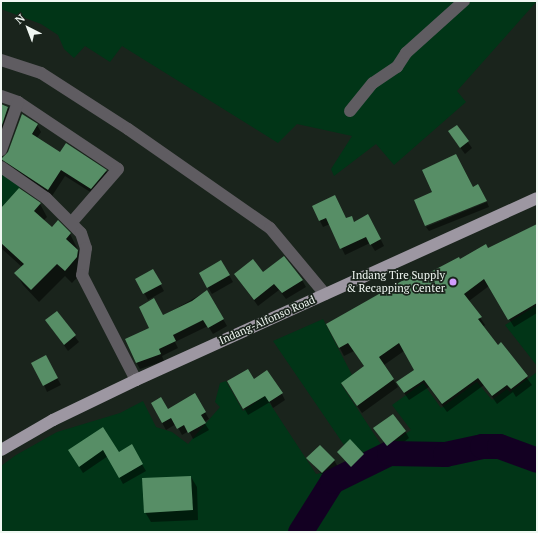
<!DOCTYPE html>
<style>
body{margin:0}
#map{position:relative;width:538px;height:533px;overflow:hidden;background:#1a241c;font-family:"PT Serif",serif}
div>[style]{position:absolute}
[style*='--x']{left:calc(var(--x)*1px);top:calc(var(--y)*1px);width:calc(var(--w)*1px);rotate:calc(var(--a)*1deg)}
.green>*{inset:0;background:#013517}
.shadow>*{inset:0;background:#0007}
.river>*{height:25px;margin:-12.5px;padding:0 12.5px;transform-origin:12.5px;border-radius:12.5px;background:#130022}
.building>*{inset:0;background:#578e66}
.minor>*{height:12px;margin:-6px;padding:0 6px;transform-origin:6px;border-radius:6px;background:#5f5c61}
.major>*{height:12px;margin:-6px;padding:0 6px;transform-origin:6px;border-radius:6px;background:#9d97a2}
.dots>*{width:11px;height:11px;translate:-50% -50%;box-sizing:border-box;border:2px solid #1a241c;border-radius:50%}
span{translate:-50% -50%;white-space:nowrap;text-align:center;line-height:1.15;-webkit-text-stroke:3.5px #1a241c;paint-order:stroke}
.poi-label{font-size:11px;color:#f0f7f2}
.right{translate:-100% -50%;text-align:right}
.street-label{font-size:11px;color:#f0f7f2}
.frame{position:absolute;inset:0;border:2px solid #f0f7f2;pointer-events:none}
.north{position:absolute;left:8px;top:8px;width:40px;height:40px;-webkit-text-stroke:3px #1a241c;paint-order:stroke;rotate:318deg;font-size:11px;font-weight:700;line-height:16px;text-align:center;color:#f0f7f2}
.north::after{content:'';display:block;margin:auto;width:14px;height:18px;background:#f0f7f2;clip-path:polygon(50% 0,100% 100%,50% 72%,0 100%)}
</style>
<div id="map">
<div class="green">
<div style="clip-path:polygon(1px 1px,537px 1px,457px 91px,466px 102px,394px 165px,376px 144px,334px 176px,331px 169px,352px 136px,297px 124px,278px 143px,122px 46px,110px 62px,85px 46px,74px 58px,64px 49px,58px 35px,41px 24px,1px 9px)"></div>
<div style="clip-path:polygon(1px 174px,22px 185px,1px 208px)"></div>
<div style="clip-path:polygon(537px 305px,537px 366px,505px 325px)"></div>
<div style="clip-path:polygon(323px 319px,352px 375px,341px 384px,384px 449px,411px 430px,392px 405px,423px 383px,441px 408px,477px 382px,492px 400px,507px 389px,510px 392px,537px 372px,537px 532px,1px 532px,1px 466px,16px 455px,57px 432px,120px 413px,143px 401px,156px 427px,172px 432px,188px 444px,220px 407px,215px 402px,220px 383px,226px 381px,243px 411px,265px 396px,316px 474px,362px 466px,364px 454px,350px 440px,344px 445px,273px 341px)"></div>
</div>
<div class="shadow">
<div style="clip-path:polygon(1px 104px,8px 107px,14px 117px,1px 153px)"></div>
<div style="clip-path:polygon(37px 125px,41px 132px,37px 138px,60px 154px,66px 144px,106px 171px,110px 178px,95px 195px,65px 176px,52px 196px,8px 164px,4px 157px)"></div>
<div style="clip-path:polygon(457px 126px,472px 148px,465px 154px,453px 138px)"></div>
<div style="clip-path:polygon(487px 202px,489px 207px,429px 231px,426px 227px)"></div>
<div style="clip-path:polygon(40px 204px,47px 217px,43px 221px,52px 229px,70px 234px,85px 264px,84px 270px,72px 283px,65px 276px,39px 302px,23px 285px,16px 273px,22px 267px,1px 248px,1px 209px)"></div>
<div style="clip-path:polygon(313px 207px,346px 219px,351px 217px,355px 223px,372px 222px,384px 246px,375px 251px,370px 243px,345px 255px,330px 224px,323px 227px)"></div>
<div style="clip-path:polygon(537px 224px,537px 313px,514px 327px,489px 286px,469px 301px,485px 325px,483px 327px,498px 346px,501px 343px,532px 385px,516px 397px,513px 392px,497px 404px,484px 385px,447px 412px,429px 387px,409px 400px,402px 390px,416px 370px,404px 351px,384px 365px,398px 387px,362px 413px,342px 384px,365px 367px,354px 351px,344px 356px,327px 324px,419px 279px,488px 250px)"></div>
<div style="clip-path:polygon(221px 261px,233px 282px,212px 294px,200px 274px)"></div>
<div style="clip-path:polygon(153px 271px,164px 291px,148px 300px,137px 279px)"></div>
<div style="clip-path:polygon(263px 273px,302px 280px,306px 287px,286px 299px,279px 290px,258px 306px,239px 280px)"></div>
<div style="clip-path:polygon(207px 291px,227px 326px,213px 334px,208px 326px,175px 342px,178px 348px,162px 356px,164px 361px,140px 369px,136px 362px,151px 329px,163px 316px)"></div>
<div style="clip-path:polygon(56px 312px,79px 342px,68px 351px,46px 320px)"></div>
<div style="clip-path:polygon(49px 363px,61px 385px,47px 392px,44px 385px)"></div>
<div style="clip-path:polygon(253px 380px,282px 394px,285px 400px,273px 408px,270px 402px,248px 415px,229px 381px)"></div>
<div style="clip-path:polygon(195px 395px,209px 419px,204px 422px,209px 430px,193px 439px,189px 431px,182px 435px,176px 424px,166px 430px,152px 404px,167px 410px)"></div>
<div style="clip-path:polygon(103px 429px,119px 453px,131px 446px,146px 471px,123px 484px,108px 456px,83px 473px,73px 457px)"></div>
<div style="clip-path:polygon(375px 429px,405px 431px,409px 438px,391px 452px)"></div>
<div style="clip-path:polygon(350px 441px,367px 462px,355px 473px,338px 452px)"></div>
<div style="clip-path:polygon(308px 458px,334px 460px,338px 467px,326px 479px)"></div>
<div style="clip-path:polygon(191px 477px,197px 487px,198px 520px,151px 522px,145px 512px)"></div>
</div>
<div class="river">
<div style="--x:300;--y:532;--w:60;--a:-57.9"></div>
<div style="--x:332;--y:481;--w:64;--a:-26.2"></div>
<div style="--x:389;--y:453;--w:56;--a:1"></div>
<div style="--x:445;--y:454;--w:38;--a:-12"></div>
<div style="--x:482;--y:446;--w:17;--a:0"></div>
<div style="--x:499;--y:446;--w:40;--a:20.2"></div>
</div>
<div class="building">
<div style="clip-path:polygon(1px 104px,8px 107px,1px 128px)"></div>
<div style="clip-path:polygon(22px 114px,38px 124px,32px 134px,60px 152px,66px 143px,107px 170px,91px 189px,61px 170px,48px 190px,1px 159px,8px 152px)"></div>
<div style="clip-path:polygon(457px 125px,469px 141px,460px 148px,448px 131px)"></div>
<div style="clip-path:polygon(456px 154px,473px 187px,478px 184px,487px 201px,425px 226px,414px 200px,432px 192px,422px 170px)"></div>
<div style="clip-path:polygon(19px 188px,41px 203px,34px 211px,52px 227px,58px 220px,71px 233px,66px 239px,78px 250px,77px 257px,65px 271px,57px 264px,31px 290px,14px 273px,24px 264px,1px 243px,1px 208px)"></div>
<div style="clip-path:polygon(335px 195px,346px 218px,352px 216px,354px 222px,368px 214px,381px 239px,370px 245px,366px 237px,340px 249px,326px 218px,319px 221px,312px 206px)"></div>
<div style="clip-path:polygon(537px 224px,537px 303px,508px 320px,484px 279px,464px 294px,482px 317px,478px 319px,498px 345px,501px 342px,528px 376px,511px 389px,507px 385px,492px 396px,478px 378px,442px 404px,424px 380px,404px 393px,396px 382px,414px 370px,399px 343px,379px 357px,394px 379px,357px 406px,341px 383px,364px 366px,348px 343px,339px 348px,326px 324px,416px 273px,419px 278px,459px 257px,460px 259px,486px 244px,488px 248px)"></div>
<div style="clip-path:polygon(284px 256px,303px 280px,282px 293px,274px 284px,254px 300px,234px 274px,253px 259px,263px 272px)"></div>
<div style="clip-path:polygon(221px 260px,230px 275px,207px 288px,199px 273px)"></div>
<div style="clip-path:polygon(153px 269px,162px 284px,143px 294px,135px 279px)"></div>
<div style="clip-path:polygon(207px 290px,224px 319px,208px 328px,203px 320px,173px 335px,176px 341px,159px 349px,161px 354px,136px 363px,125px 339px,149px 328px,139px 307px,154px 298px,163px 315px,192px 301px)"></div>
<div style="clip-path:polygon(57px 311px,76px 335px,64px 345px,45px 320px)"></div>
<div style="clip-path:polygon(46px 355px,58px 378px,43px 386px,31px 363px)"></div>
<div style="clip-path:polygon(248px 369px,254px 379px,267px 370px,283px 393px,269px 402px,265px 396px,243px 409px,227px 381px)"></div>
<div style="clip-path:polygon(195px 393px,206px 412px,201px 415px,206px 423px,188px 433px,184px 425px,177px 429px,171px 418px,162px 423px,151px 403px,161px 397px,168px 409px)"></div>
<div style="clip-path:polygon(393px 414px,406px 431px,387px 446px,373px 428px)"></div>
<div style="clip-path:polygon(103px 427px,119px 452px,132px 444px,143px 464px,119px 478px,103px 450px,79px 467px,68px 450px)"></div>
<div style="clip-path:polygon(350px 439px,364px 454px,351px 467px,337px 452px)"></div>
<div style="clip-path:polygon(320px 445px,335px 460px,322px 473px,306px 458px)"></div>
<div style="clip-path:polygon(191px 476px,193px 510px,144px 513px,142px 478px)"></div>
</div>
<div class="minor">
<div style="--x:1;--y:60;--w:42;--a:18"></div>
<div style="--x:41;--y:73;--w:103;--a:32.8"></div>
<div style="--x:128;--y:129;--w:173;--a:34.9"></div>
<div style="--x:270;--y:228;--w:86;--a:50.2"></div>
<div style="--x:1;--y:96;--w:18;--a:19"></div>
<div style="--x:18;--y:102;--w:120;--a:33.8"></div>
<div style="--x:118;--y:169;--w:70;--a:131"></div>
<div style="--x:350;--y:111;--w:36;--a:-51"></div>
<div style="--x:373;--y:83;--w:29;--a:-34"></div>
<div style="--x:397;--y:67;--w:17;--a:-57"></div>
<div style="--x:406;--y:53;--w:78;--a:-41.9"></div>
<div style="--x:1;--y:150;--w:51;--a:-70.5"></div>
<div style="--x:1;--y:167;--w:55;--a:34.6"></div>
<div style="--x:46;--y:198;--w:49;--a:45"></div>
<div style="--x:81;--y:233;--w:16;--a:72"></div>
<div style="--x:86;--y:248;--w:27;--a:98"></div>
<div style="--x:82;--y:275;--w:118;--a:62.8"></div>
</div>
<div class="major">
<div style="--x:1;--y:450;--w:60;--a:-30"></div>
<div style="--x:53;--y:420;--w:92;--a:-25.7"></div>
<div style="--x:136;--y:380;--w:440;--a:-24.4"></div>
</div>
<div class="dots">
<div style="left:453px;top:282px;background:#d29cfd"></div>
</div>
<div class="poi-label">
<span class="right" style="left:445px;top:282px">Indang Tire Supply<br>&amp; Recapping Center</span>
</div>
<div class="street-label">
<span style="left:267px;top:320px;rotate:-24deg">Indang-Alfonso Road</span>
</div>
<div class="frame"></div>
<div class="north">N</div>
</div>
